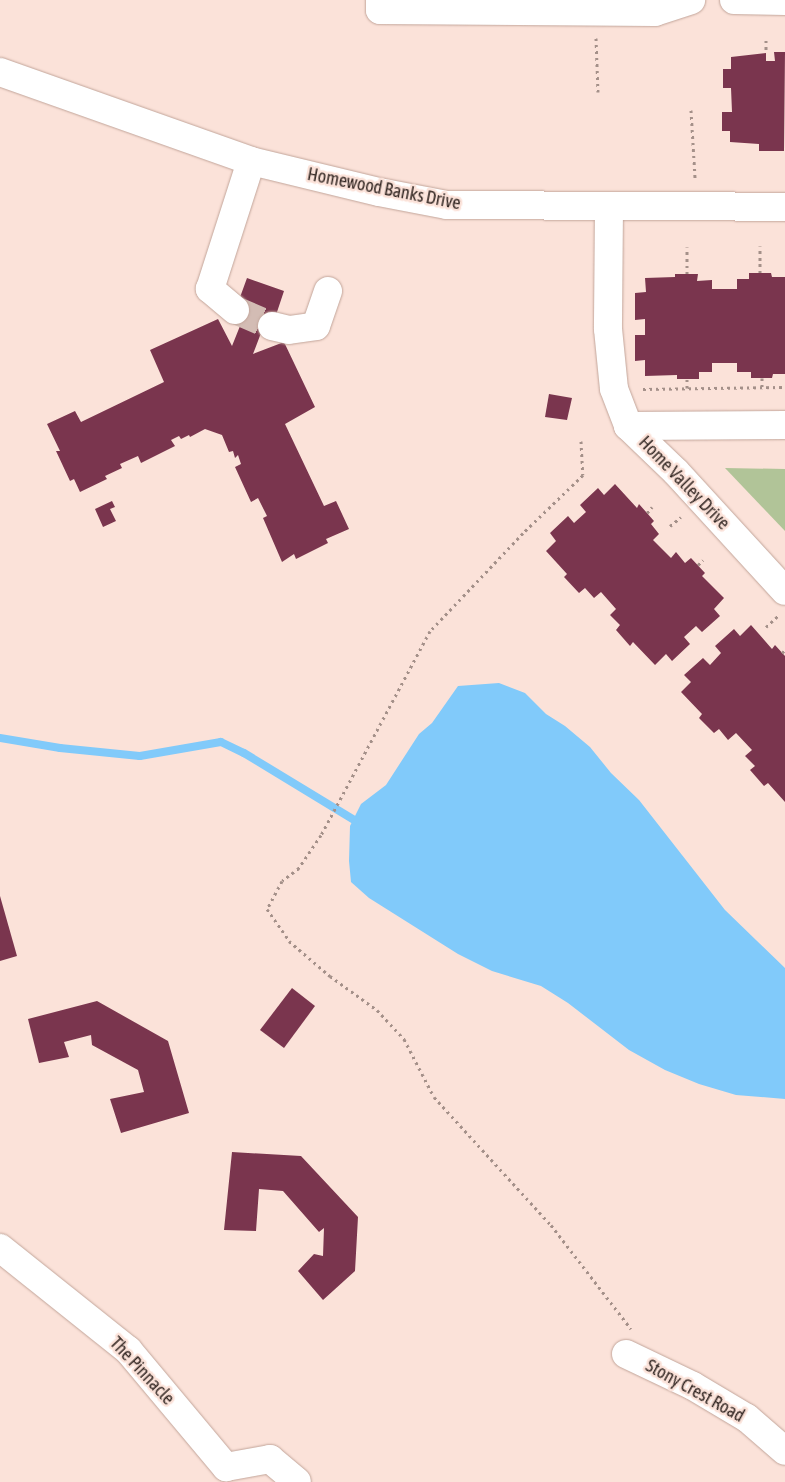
<!DOCTYPE html>
<style>
body{margin:0}
#map{position:relative;width:785px;height:1482px;overflow:hidden;background:#fbe2d9;font-family:"Asap Condensed",sans-serif}
div>[style]{position:absolute}
[style*='--x']{left:calc(var(--x)*1px);top:calc(var(--y)*1px);width:calc(var(--w)*1px);rotate:calc(var(--a)*1deg)}
.green>*{inset:0;background:#b1c498}
.water>*{inset:0;background:#81cafa}
.stream>*{height:8px;margin:-4px;padding:0 4px;transform-origin:4px;border-radius:4px;background:#81cafa}
.building>*{inset:0;background:#7a354e}
.minor-tunnel>*{height:28px;margin-top:-14px;transform-origin:0;background:repeating-linear-gradient(90deg,#d3bcb4 0 28px,transparent 0 42px)}
.path>*{height:3px;margin-top:-1.5px;transform-origin:0;background:repeating-linear-gradient(90deg,#a49089 0 2.5px,transparent 0 6.5px)}
.roads{filter:drop-shadow(0 0 1px #c2a59a) drop-shadow(0 0 1px #c2a59a)}
.minor>*{height:28px;margin:-14px;padding:0 14px;transform-origin:14px;border-radius:14px;background:#fff}
span{translate:-50% -50%;white-space:nowrap;text-align:center;line-height:1.15;-webkit-text-stroke:5px #fbe2d9;paint-order:stroke}
.street-label{font-size:18px;color:#322622}
</style>
<div id="map">
<div class="green">
<div style="clip-path:polygon(725px 468px,785px 469px,785px 531px)"></div>
</div>
<div class="water">
<div style="clip-path:polygon(499px 683px,525px 693px,546px 714px,565px 726px,590px 747px,611px 773px,639px 800px,725px 910px,785px 968px,785px 1099px,736px 1095px,699px 1084px,665px 1070px,629px 1050px,568px 1003px,541px 986px,492px 971px,458px 954px,369px 898px,351px 882px,349px 861px,350px 826px,361px 804px,386px 785px,419px 734px,432px 723px,458px 686px)"></div>
</div>
<div class="stream">
<div style="--x:0;--y:738;--w:61;--a:9.5"></div>
<div style="--x:60;--y:748;--w:80;--a:5.7"></div>
<div style="--x:140;--y:756;--w:82;--a:-9.8"></div>
<div style="--x:221;--y:742;--w:25;--a:26"></div>
<div style="--x:244;--y:753;--w:129;--a:31.3"></div>
</div>
<div class="building">
<div style="clip-path:polygon(774px 52px,785px 52px,784px 151px,759px 151px,759px 144px,730px 142px,730px 131px,722px 131px,722px 112px,732px 112px,731px 88px,723px 88px,723px 69px,731px 69px,731px 57px,766px 53px,766px 61px,775px 61px)"></div>
<div style="clip-path:polygon(749px 273px,771px 273px,772px 277px,785px 277px,785px 374px,773px 374px,772px 378px,751px 378px,751px 372px,737px 372px,737px 363px,712px 363px,712px 372px,699px 372px,699px 379px,677px 379px,677px 375px,645px 376px,645px 360px,635px 361px,635px 335px,645px 335px,645px 319px,635px 320px,635px 293px,646px 292px,645px 278px,675px 277px,675px 274px,698px 274px,697px 281px,712px 280px,712px 289px,737px 289px,737px 279px,749px 279px)"></div>
<div style="clip-path:polygon(247px 278px,284px 291px,269px 336px,261px 333px,253px 354px,284px 342px,315px 407px,285px 424px,324px 506px,336px 501px,349px 529px,326px 539px,328px 543px,296px 559px,294px 554px,282px 562px,263px 518px,267px 516px,258px 498px,251px 502px,235px 467px,241px 464px,238px 455px,235px 458px,233px 451px,229px 452px,222px 435px,205px 429px,190px 437px,189px 435px,181px 439px,179px 436px,171px 440px,175px 446px,141px 463px,138px 456px,120px 464px,122px 468px,105px 476px,107px 479px,80px 492px,74px 479px,70px 481px,56px 451px,60px 451px,47px 424px,75px 411px,81px 422px,164px 382px,150px 350px,218px 319px,232px 346px,240px 326px,231px 322px)"></div>
<div style="clip-path:polygon(549px 394px,572px 398px,567px 420px,545px 417px)"></div>
<div style="clip-path:polygon(615px 484px,637px 508px,639px 504px,654px 521px,651px 524px,659px 534px,653px 540px,671px 558px,676px 552px,685px 563px,691px 558px,705px 573px,702px 576px,724px 598px,714px 609px,720px 616px,702px 632px,696px 626px,684px 637px,690px 644px,672px 661px,666px 654px,655px 665px,633px 642px,630px 646px,616px 630px,620px 625px,610px 615px,616px 609px,601px 592px,594px 598px,585px 588px,579px 593px,564px 577px,567px 574px,546px 551px,556px 541px,550px 533px,568px 516px,574px 523px,586px 512px,580px 505px,598px 488px,604px 495px)"></div>
<div style="clip-path:polygon(112px 501px,115px 507px,110px 509px,116px 521px,103px 527px,95px 509px)"></div>
<div style="clip-path:polygon(751px 625px,772px 649px,775px 645px,785px 656px,785px 802px,768px 783px,764px 786px,750px 770px,755px 766px,745px 756px,752px 750px,736px 733px,728px 740px,719px 729px,714px 733px,699px 718px,702px 714px,681px 692px,691px 682px,684px 675px,703px 658px,710px 665px,721px 653px,715px 646px,734px 629px,740px 636px)"></div>
<div style="clip-path:polygon(0 896px,17px 956px,0 961px)"></div>
<div style="clip-path:polygon(292px 988px,315px 1006px,284px 1048px,260px 1030px)"></div>
<div style="clip-path:polygon(97px 1001px,168px 1041px,189px 1113px,121px 1133px,110px 1099px,144px 1092px,138px 1070px,92px 1045px,91px 1035px,64px 1042px,69px 1057px,39px 1063px,28px 1019px)"></div>
<div style="clip-path:polygon(232px 1152px,301px 1156px,358px 1217px,355px 1271px,323px 1300px,298px 1271px,314px 1254px,323px 1256px,324px 1228px,319px 1232px,283px 1191px,259px 1189px,256px 1231px,224px 1230px)"></div>
</div>
<div class="minor-tunnel">
<div style="--x:235;--y:310;--w:40;--a:23.4"></div>
</div>
<div class="path">
<div style="--x:596;--y:38;--w:54;--a:87.9"></div>
<div style="--x:766;--y:40;--w:13;--a:90"></div>
<div style="--x:691;--y:110;--w:68;--a:86.6"></div>
<div style="--x:760;--y:273;--w:27;--a:-90"></div>
<div style="--x:687;--y:274;--w:27;--a:-90"></div>
<div style="--x:762;--y:378;--w:9;--a:90"></div>
<div style="--x:687;--y:379;--w:9;--a:90"></div>
<div style="--x:643;--y:389;--w:142;--a:-0.8"></div>
<div style="--x:581;--y:441;--w:34;--a:87"></div>
<div style="--x:583;--y:475;--w:83;--a:136"></div>
<div style="--x:523;--y:533;--w:135;--a:133.5"></div>
<div style="--x:430;--y:631;--w:231;--a:118.1"></div>
<div style="--x:321;--y:835;--w:40;--a:124"></div>
<div style="--x:299;--y:868;--w:21;--a:143"></div>
<div style="--x:282;--y:881;--w:32;--a:118"></div>
<div style="--x:267;--y:909;--w:39;--a:55"></div>
<div style="--x:289;--y:941;--w:54;--a:40.5"></div>
<div style="--x:330;--y:976;--w:58;--a:35.9"></div>
<div style="--x:377;--y:1010;--w:40;--a:47"></div>
<div style="--x:404;--y:1039;--w:65;--a:62.7"></div>
<div style="--x:434;--y:1097;--w:173;--a:47.6"></div>
<div style="--x:551;--y:1225;--w:131;--a:52.4"></div>
<div style="--x:647;--y:513;--w:8;--a:-50"></div>
<div style="--x:670;--y:526;--w:14;--a:-39"></div>
<div style="--x:698;--y:565;--w:7;--a:-45"></div>
<div style="--x:766;--y:627;--w:18;--a:-43"></div>
<div style="--x:782;--y:653;--w:4;--a:-45"></div>
</div>
<div class="roads">
<div class="minor">
<div style="--x:380;--y:0;--w:10;--a:90"></div>
<div style="--x:380;--y:10;--w:275;--a:0.4"></div>
<div style="--x:655;--y:12;--w:38;--a:-18"></div>
<div style="--x:734;--y:0;--w:51;--a:1.1"></div>
<div style="--x:0;--y:72;--w:266;--a:19.5"></div>
<div style="--x:251;--y:161;--w:132;--a:13.6"></div>
<div style="--x:379;--y:192;--w:69;--a:10.8"></div>
<div style="--x:447;--y:205;--w:338;--a:0.3"></div>
<div style="--x:609;--y:207;--w:122;--a:90.5"></div>
<div style="--x:608;--y:329;--w:60;--a:84.3"></div>
<div style="--x:614;--y:389;--w:40;--a:69"></div>
<div style="--x:235;--y:310;--w:33;--a:-140"></div>
<div style="--x:210;--y:289;--w:134;--a:-72.2"></div>
<div style="--x:272;--y:326;--w:17;--a:13"></div>
<div style="--x:289;--y:330;--w:27;--a:-8"></div>
<div style="--x:316;--y:326;--w:37;--a:-71"></div>
<div style="--x:785;--y:425;--w:157;--a:179.6"></div>
<div style="--x:628;--y:426;--w:66;--a:43.8"></div>
<div style="--x:676;--y:472;--w:161;--a:47.5"></div>
<div style="--x:0;--y:1248;--w:164;--a:38.6"></div>
<div style="--x:128;--y:1350;--w:153;--a:50.1"></div>
<div style="--x:626;--y:1354;--w:74;--a:25.5"></div>
<div style="--x:693;--y:1386;--w:63;--a:30.7"></div>
<div style="--x:747;--y:1418;--w:50;--a:41"></div>
<div style="--x:226;--y:1467;--w:45;--a:-10.3"></div>
<div style="--x:270;--y:1459;--w:35;--a:40"></div>
</div>
</div>
<div class="street-label">
<span style="left:384px;top:189px;rotate:11deg">Homewood Banks Drive</span>
<span style="left:684px;top:483px;rotate:46deg">Home Valley Drive</span>
<span style="left:142px;top:1371px;rotate:47deg">The Pinnacle</span>
<span style="left:695px;top:1391px;rotate:29deg">Stony Crest Road</span>
</div>
</div>
